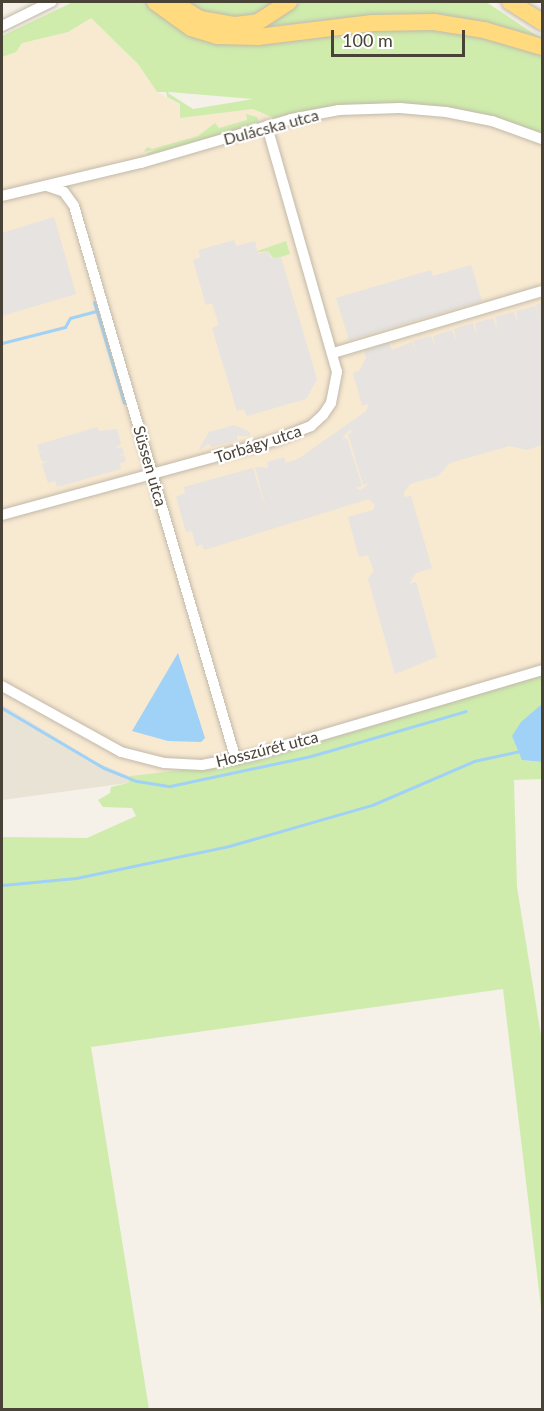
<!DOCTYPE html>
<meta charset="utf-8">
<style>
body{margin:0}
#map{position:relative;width:544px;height:1411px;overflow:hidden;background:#f5f1e8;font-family:Lato,sans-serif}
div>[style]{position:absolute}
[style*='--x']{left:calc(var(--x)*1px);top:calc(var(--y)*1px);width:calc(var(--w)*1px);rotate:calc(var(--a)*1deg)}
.residential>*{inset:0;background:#e9e3d5}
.commercial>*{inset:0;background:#f8e9d1}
.green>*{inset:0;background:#cfecad}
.parking>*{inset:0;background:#e6e3e0}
.water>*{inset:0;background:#a0d1f6}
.stream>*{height:3px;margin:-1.5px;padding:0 1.5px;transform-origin:1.5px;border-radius:1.5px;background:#a0d1f6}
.roads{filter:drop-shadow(0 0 2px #c1b9a9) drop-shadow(0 0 2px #c1b9a9)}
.minor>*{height:10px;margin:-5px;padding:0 5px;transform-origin:5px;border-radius:5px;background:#fff}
.trunk>*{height:16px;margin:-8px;padding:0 8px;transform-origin:8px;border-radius:8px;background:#ffda7f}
span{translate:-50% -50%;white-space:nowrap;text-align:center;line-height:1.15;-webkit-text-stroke:4.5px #fff;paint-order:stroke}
.street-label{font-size:16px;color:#494236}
.frame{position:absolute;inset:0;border:3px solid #494236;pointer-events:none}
.scale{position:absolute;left:331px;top:30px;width:134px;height:27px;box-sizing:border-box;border:3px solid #494236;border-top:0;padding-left:8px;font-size:18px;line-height:21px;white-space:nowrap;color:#494236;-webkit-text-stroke:4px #fff;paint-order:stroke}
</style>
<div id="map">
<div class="residential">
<div style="clip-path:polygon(2px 704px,97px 762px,130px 776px,128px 783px,2px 800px)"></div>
</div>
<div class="commercial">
<div style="clip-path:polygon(91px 18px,138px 64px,157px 92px,180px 105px,180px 118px,253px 109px,276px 119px,351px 105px,393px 103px,542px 134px,542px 675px,252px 762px,130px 776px,97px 762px,2px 704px,2px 48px)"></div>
</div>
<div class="green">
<div style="clip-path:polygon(evenodd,73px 2px,146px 2px,204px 38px,410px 27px,471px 32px,542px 51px,542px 134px,393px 103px,351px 105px,276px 119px,253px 109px,180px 118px,180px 104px,167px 97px,166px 92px,157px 92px,138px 64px,91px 18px,68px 32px,22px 43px,16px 52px,2px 57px,2px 36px,73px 2px,168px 93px,169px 92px,253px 99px,193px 109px,168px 93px)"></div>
<div style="clip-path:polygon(183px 2px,279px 2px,253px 17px,212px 18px)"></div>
<div style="clip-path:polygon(301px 2px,486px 2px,542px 39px,426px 15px,376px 15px,265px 27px)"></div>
<div style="clip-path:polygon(246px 114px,257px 117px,259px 123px,149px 155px,146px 154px,157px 149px,144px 152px,147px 147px,152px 149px,198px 136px,215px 123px,219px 128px,247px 120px)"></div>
<div style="clip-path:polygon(286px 241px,290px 254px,274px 259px,268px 251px,252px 253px)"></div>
<div style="clip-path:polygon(542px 675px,542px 704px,522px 760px,542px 762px,542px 779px,514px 780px,517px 887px,542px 1042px,542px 1316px,503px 989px,91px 1047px,149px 1409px,2px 1410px,2px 837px,87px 838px,136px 816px,132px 808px,103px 807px,98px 800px,110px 793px,111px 787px,128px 783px,130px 776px,252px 762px)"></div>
</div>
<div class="parking">
<div style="clip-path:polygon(54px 217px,76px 294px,2px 316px,2px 233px)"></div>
<div style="clip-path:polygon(234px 240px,236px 246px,255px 241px,258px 254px,268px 251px,271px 258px,281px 257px,317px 379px,306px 399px,247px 416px,244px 409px,237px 411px,212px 328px,219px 325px,212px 303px,206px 305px,193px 260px,200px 257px,199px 250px)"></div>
<div style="clip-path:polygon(471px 265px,482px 301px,349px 340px,336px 298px,431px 270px,433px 276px)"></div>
<div style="clip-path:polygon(evenodd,542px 303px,542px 445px,527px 450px,509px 446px,450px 463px,438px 476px,410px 484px,404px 492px,404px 497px,411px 496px,432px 568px,416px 573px,409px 584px,416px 582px,437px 657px,395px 674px,368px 579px,374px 571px,368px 555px,359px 557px,348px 517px,373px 510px,375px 505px,369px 499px,204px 550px,202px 544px,196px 547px,192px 531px,186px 532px,176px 497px,185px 493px,184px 487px,253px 468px,268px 515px,255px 467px,268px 468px,267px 462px,284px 457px,286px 463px,298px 459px,366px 411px,369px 404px,362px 406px,353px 373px,359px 371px,366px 358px,364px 351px,389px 343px,392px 350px,412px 342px,417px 354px,413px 341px,431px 336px,436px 349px,433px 336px,452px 330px,457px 342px,454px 329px,473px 323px,477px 337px,475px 323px,493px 318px,498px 330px,495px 317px,514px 312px,518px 324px,516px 311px,535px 306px,539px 318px,536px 305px,542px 303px,349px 430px,353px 431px,348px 434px,363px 485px,369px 484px,360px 490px,356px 488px,362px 486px,347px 438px,342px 439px,349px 430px)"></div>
<div style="clip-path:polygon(234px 425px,250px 432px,250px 436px,237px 436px,237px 440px,211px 447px,209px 444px,198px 451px,209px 432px)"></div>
<div style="clip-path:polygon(97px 427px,99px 431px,117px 429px,121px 444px,115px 448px,122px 447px,124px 453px,118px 456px,124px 455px,126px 461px,120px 463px,121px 469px,57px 487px,55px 481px,48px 483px,42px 464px,48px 461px,42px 462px,39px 453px,45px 451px,39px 452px,37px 445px)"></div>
</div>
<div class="water">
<div style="clip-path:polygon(178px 653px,205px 738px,201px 742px,168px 741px,132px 731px)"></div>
<div style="clip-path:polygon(542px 704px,542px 762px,522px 760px,512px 736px,521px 722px)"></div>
</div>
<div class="stream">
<div style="--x:94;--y:302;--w:105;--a:73.5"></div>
<div style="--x:2;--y:343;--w:65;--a:-14.3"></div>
<div style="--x:65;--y:327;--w:10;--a:-61"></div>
<div style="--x:70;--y:318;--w:28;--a:-15"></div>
<div style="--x:2;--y:708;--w:118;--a:30.5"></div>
<div style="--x:104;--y:768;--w:35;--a:22"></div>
<div style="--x:137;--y:781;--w:33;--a:9"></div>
<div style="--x:170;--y:786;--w:144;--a:-12"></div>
<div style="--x:311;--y:756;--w:161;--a:-16.2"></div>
<div style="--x:2;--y:885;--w:74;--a:-5.4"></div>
<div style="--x:76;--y:878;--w:156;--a:-11.8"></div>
<div style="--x:229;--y:846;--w:149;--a:-16"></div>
<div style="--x:372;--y:805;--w:111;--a:-23.3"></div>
<div style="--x:474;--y:761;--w:47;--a:-12.3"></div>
</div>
<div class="roads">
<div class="minor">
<div style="--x:2;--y:26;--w:55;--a:-26.1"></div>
<div style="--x:47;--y:186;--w:18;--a:19"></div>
<div style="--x:64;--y:192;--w:17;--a:54"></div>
<div style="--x:74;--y:206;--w:577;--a:73.7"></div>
<div style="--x:2;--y:196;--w:143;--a:-13.4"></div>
<div style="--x:141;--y:163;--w:156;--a:-16.3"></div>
<div style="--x:291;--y:119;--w:49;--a:-10.6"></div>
<div style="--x:339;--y:110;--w:61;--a:-1.9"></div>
<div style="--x:400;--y:108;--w:46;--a:5"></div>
<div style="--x:446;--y:112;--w:47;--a:11.1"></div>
<div style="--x:492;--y:121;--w:53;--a:19.8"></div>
<div style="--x:333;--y:353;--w:218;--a:-16.5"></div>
<div style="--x:2;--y:515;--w:281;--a:-15.3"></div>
<div style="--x:273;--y:441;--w:41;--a:-21.5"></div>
<div style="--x:311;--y:426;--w:16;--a:-43"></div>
<div style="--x:323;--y:415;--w:14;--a:-56"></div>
<div style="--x:331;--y:403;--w:32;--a:-79"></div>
<div style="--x:337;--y:372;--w:256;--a:-105.9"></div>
<div style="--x:2;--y:686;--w:136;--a:29"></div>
<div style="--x:121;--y:752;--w:44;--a:14.3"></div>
<div style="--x:164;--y:763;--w:38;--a:3"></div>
<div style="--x:202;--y:765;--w:53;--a:-10.9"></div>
<div style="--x:254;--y:755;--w:300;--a:-16.4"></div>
</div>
<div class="trunk">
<div style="--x:155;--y:2;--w:44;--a:35.8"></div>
<div style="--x:191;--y:28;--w:27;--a:17"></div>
<div style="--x:217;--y:36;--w:41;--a:1.4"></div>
<div style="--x:258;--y:37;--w:115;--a:-7"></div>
<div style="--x:372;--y:23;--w:62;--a:-0.9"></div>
<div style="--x:434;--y:22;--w:51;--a:9.1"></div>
<div style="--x:484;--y:30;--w:60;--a:16.3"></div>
<div style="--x:173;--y:2;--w:32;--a:32"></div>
<div style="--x:200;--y:19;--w:36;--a:10"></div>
<div style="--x:235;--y:25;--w:23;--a:-7"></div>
<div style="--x:258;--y:22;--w:37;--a:-33"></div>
<div style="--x:510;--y:2;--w:38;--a:32"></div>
</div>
</div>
<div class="street-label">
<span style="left:271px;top:127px;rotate:-15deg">Dulácska utca</span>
<span style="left:258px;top:444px;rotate:-18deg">Torbágy utca</span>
<span style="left:150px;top:466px;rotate:74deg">Süssen utca</span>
<span style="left:267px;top:749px;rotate:-14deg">Hosszúrét utca</span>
</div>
<div class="frame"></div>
<div class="scale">100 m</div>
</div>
